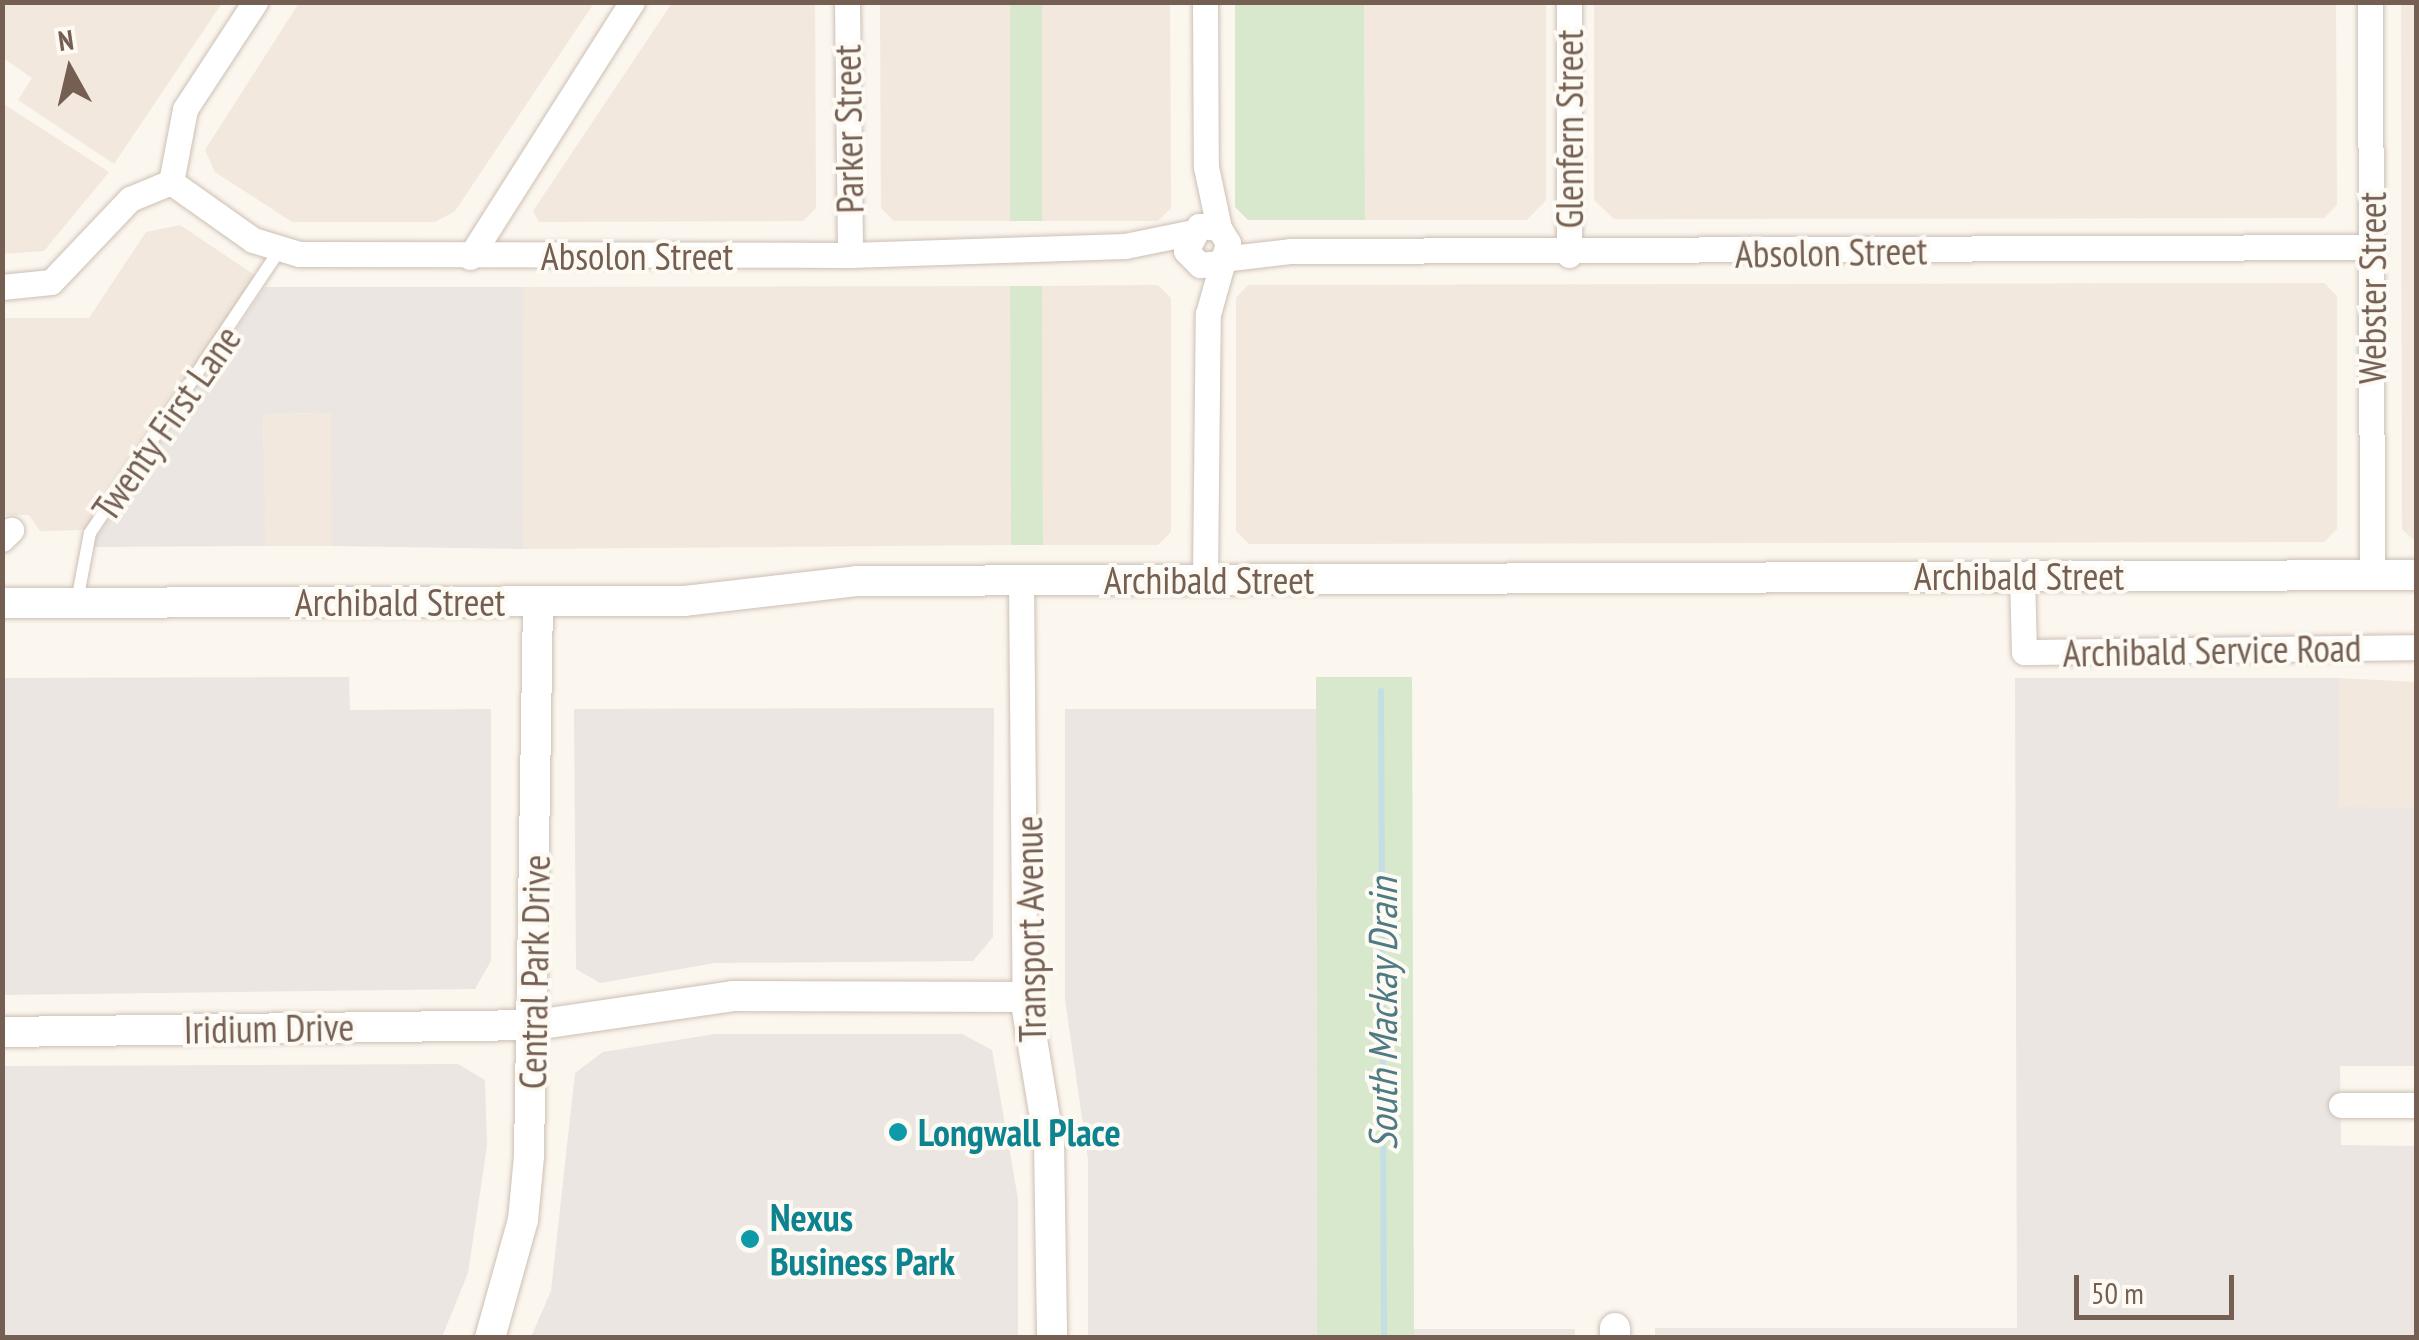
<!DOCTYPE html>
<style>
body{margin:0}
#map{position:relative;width:2419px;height:1340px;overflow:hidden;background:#fbf6ee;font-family:"PT Sans Narrow",sans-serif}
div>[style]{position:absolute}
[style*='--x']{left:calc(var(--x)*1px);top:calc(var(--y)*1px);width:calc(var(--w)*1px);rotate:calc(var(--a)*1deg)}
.residential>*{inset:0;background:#f2e8dd}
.industrial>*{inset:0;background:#ebe6e2}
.green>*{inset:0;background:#d7e8cd}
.stream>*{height:6px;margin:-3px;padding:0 3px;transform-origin:3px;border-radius:3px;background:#c4dee3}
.roads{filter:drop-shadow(0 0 2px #ccbfb4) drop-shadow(0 0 2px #ccbfb4)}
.service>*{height:12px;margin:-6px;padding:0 6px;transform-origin:6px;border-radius:6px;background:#fff}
.minor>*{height:25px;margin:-12.5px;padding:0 12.5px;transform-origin:12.5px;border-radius:12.5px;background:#fff}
.tertiary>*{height:30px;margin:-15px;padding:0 15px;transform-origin:15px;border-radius:15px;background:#fff}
.dots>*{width:28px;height:28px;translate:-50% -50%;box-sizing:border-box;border:5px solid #fdfaf4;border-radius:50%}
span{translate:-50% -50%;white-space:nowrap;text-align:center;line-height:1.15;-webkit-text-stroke:8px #fdfaf4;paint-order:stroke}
.street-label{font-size:38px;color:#745f52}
.culture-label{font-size:38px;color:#0d838f;font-weight:700}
.left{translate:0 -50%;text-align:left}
.water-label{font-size:40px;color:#4e7a84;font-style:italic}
.frame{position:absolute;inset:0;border:5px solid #745f52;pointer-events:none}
.north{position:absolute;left:20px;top:20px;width:100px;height:100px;-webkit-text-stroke:8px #fdfaf4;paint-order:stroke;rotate:352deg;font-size:28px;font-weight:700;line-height:40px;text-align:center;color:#745f52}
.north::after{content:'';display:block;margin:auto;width:35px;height:45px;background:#745f52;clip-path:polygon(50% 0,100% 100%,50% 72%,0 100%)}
.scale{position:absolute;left:2074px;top:1275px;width:160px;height:45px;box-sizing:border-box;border:5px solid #745f52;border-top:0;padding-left:12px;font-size:30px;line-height:35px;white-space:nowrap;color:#745f52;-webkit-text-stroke:8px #fdfaf4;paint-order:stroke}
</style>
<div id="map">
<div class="residential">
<div style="clip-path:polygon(2px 3px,3px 2px,222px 3px,114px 164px,18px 100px,32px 78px,3px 58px)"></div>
<div style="clip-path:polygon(299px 3px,299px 2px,594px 3px,455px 211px,435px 222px,292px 222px,215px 172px,205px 150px)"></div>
<div style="clip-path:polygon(672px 3px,815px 3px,816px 208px,803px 221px,539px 222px,533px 211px)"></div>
<div style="clip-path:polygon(880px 3px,1010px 3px,1010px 221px,894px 221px,881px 208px)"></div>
<div style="clip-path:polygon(1042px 3px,1170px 3px,1171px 208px,1158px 221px,1042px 221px)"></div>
<div style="clip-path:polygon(1364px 3px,1546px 3px,1546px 200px,1527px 220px,1365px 220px)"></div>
<div style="clip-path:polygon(1594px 3px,2336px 3px,2337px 205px,2324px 218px,1614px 219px,1594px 200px)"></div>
<div style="clip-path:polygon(2401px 3px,2416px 3px,2416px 542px,2402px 529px)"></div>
<div style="clip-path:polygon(2px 103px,109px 172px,44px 251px,3px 254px)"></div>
<div style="clip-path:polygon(180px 225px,256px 276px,87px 530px,40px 531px,29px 515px,3px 515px,2px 318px,89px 318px,146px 232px)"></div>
<div style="clip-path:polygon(2324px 283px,2337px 296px,2337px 529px,2324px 542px,1249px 544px,1236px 531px,1236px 298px,1248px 285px)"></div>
<div style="clip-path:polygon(1158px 285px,1171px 298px,1171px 532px,1158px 545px,1043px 545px,1042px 286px)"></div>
<div style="clip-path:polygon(1010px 286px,1011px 545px,523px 549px,524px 287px)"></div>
<div style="clip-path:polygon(332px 413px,332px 546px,266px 546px,263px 414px)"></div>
<div style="clip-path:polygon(2339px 678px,2416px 682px,2416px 808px,2339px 808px)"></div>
</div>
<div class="industrial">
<div style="clip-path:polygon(265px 287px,524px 287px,523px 549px,332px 546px,331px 413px,263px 414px,266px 546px,90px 547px)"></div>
<div style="clip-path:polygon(349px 677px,350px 710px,491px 709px,491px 961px,475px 989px,3px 995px,3px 678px)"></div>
<div style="clip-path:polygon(2015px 678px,2339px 678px,2339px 807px,2416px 808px,2416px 1066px,2340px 1066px,2341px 1145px,2416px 1146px,2416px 1337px,1655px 1338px,1655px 1328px,2017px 1328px)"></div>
<div style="clip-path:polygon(994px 708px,993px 937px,973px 961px,715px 963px,600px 983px,576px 969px,574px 709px)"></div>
<div style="clip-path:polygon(1065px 709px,1316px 709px,1317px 1337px,1088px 1337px,1088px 1160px,1065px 999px)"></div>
<div style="clip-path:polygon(715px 1034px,962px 1034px,992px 1050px,1018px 1199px,1018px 1337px,531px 1337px,551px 1291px,575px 1073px,603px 1052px)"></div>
<div style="clip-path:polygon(458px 1064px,485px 1080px,487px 1146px,468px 1273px,442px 1337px,3px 1337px,3px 1066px)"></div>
<div style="clip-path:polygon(1414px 1329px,1575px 1329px,1575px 1337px,1414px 1337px)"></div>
</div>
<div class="green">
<div style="clip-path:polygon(1010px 3px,1042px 3px,1042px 221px,1010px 221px)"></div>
<div style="clip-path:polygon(1235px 3px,1364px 3px,1365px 220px,1248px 220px,1235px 207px)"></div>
<div style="clip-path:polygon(1010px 286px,1042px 286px,1043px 545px,1011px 545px)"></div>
<div style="clip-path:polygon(1316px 677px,1412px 677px,1414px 1337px,1317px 1337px)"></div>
</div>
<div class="stream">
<div style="--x:1381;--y:691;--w:647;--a:89.73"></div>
</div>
<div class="roads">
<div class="service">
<div style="--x:77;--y:601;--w:69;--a:-79.2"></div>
<div style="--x:90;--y:533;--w:339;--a:-56.2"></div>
</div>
<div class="minor">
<div style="--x:847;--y:2;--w:253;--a:89.3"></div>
<div style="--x:1205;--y:2;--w:165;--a:89.7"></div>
<div style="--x:1206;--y:167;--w:62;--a:78"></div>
<div style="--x:2370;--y:2;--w:572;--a:89.8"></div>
<div style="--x:171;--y:182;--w:100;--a:35.3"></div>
<div style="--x:253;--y:240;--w:48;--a:16.9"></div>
<div style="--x:299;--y:254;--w:551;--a:0.1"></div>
<div style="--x:850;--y:255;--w:275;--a:-1.9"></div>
<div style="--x:1125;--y:246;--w:65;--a:-11.5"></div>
<div style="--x:1569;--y:255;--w:253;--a:-90"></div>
<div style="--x:470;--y:257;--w:302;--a:-57.6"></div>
<div style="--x:1222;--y:259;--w:68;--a:-6.7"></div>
<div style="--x:1290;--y:251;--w:1083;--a:-0.21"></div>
<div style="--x:2;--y:287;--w:49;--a:-5.8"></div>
<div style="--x:51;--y:282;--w:115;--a:-46.4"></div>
<div style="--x:130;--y:199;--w:44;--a:-22.5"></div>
<div style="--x:171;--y:182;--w:74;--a:-79.1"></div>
<div style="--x:185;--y:109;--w:128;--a:-56.8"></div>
<div style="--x:2;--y:539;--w:13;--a:-45"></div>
<div style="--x:2022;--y:576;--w:76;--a:88.5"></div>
<div style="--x:2024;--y:652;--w:392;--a:-0.7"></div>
<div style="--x:1021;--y:580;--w:417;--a:89.5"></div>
<div style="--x:1205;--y:580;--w:266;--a:-89.4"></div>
<div style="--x:1208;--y:314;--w:74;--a:-74.3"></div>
<div style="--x:1228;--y:243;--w:17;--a:-121"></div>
<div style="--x:1219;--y:228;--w:20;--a:-174"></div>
<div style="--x:1199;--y:226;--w:28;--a:117"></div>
<div style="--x:1186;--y:251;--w:20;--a:45"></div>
<div style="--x:1200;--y:265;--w:18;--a:-6"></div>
<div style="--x:2341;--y:1105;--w:75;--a:0"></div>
</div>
<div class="tertiary">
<div style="--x:2;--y:603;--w:683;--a:-0.17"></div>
<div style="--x:685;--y:601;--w:173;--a:-6.6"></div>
<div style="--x:857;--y:581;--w:1559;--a:-0.22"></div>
<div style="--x:2;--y:1032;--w:533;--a:-0.75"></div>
<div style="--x:535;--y:1025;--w:200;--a:-8.3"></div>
<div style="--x:733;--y:996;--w:292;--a:0.2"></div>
<div style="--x:1025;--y:997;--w:147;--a:80.6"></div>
<div style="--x:1049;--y:1142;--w:196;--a:89.1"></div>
<div style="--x:490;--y:1338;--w:123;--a:-74.4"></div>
<div style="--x:523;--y:1220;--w:64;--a:-84.6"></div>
<div style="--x:529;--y:1156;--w:555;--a:-89.07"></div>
<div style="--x:1615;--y:1338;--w:10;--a:-90"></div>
</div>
</div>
<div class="dots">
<div style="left:898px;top:1132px;background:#0f9aa8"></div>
<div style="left:750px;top:1239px;background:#0f9aa8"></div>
</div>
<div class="street-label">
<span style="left:848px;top:129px;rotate:-91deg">Parker Street</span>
<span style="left:1569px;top:129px;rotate:-90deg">Glenfern Street</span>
<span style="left:1831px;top:252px;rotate:-1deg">Absolon Street</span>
<span style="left:637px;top:256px">Absolon Street</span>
<span style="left:2372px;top:288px;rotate:-90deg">Webster Street</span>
<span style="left:166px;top:423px;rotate:-55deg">Twenty First Lane</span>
<span style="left:2019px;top:576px">Archibald Street</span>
<span style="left:1209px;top:580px">Archibald Street</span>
<span style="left:400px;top:602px">Archibald Street</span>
<span style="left:2212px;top:650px;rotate:-1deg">Archibald Service Road</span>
<span style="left:1030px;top:929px;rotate:-91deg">Transport Avenue</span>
<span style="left:534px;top:972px;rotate:-89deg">Central Park Drive</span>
<span style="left:269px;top:1028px;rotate:-1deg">Iridium Drive</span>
</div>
<div class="culture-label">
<span class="left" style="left:918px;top:1132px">Longwall Place</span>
<span class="left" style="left:770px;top:1239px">Nexus<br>Business Park</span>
</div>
<div class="water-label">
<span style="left:1382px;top:1014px;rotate:-90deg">South Mackay Drain</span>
</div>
<div class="frame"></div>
<div class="north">N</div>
<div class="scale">50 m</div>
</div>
